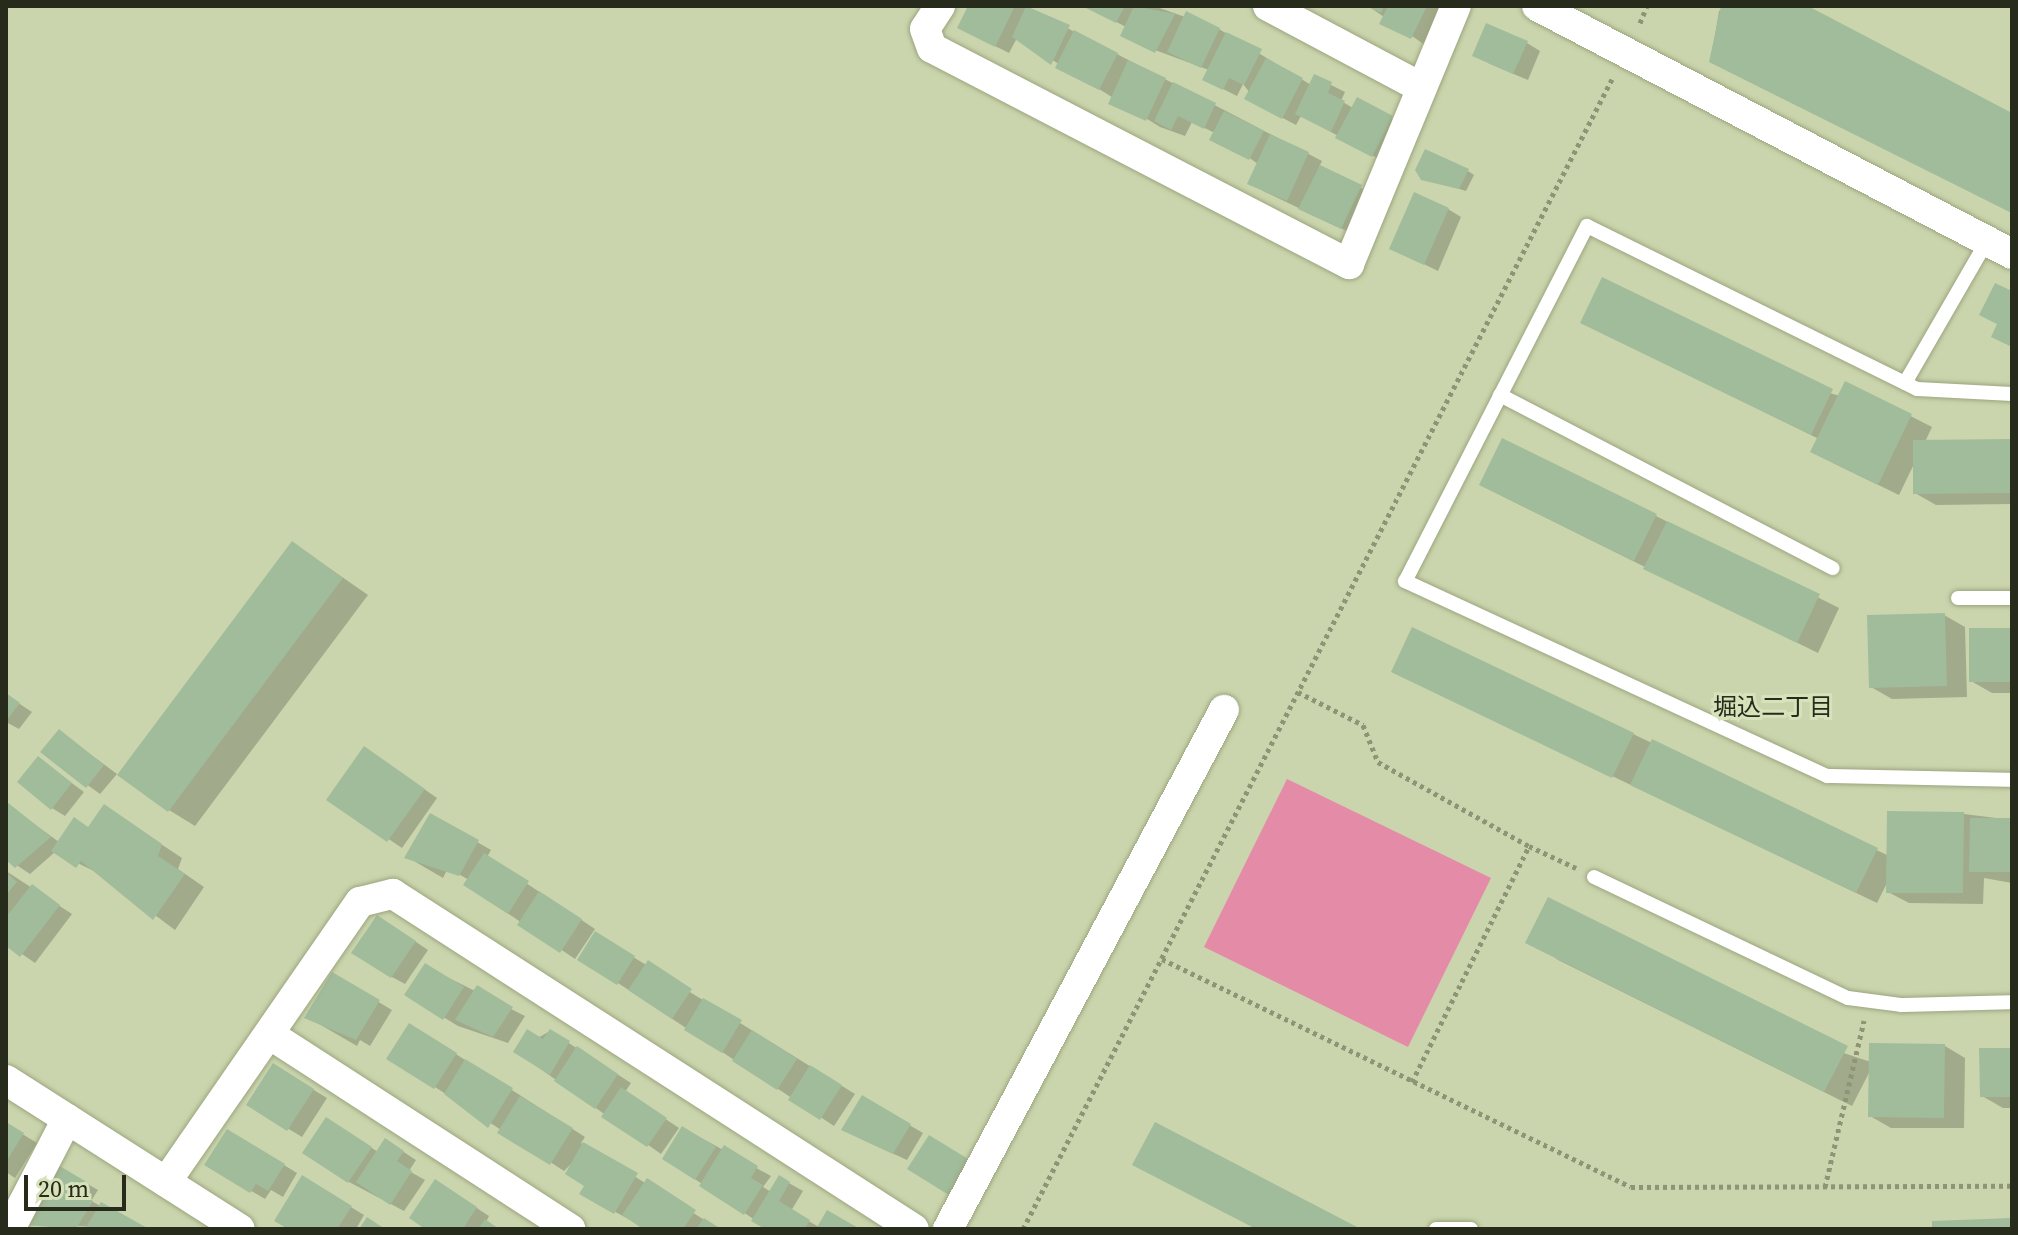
<!DOCTYPE html>
<meta charset="utf-8">
<style>
body{margin:0}
#map{position:relative;width:2018px;height:1235px;overflow:hidden;background:#cad5ad;font-family:"Source Serif 4","Noto Sans JP",serif}
div>[style]{position:absolute}
[style*='--x']{left:calc(var(--x)*1px);top:calc(var(--y)*1px);width:calc(var(--w)*1px);rotate:calc(var(--a)*1deg)}
.green>*{inset:0;background:#e38ba7}
.shadow>*{inset:0;background:#0003}
.building>*{inset:0;background:#a1bc9b}
.path>*{height:5px;margin-top:-2.5px;transform-origin:0;background:repeating-linear-gradient(90deg,#8d9576 0 4px,transparent 0 8px)}
.roads{filter:drop-shadow(0 0 2px #9ba57f) drop-shadow(0 0 2px #9ba57f)}
.service>*{height:14px;margin:-7px;padding:0 7px;transform-origin:7px;border-radius:7px;background:#fff}
.minor>*{height:30px;margin:-15px;padding:0 15px;transform-origin:15px;border-radius:15px;background:#fff}
span{translate:-50% -50%;white-space:nowrap;text-align:center;line-height:1.15;-webkit-text-stroke:6px #d7e2ba;paint-order:stroke}
.neighbourhood-label{font-size:24px;color:#272b1b}
.frame{position:absolute;inset:0;border:8px solid #272b1b;pointer-events:none}
.scale{position:absolute;left:24px;top:1175px;width:102px;height:36px;box-sizing:border-box;border:4px solid #272b1b;border-top:0;padding-left:10px;font-size:24px;line-height:28px;white-space:nowrap;color:#272b1b;-webkit-text-stroke:6px #d7e2ba;paint-order:stroke}
</style>
<div id="map">
<div class="green">
<div style="clip-path:polygon(1287px 779px,1491px 878px,1408px 1047px,1204px 947px)"></div>
</div>
<div class="shadow">
<div style="clip-path:polygon(970px 6px,1025px 6px,1322px 161px,1319px 167px,1375px 195px,1355px 235px,1263px 191px,1258px 164px,1215px 133px,1192px 122px,1185px 136px,1160px 127px,1017px 38px,1009px 53px,973px 35px)"></div>
<div style="clip-path:polygon(1086px 6px,1154px 6px,1219px 29px,1311px 85px,1315px 77px,1345px 92px,1341px 101px,1353px 108px,1357px 100px,1406px 126px,1386px 163px,1308px 119px,1301px 116px,1296px 125px,1260px 106px,1243px 84px,1237px 96px,1219px 87px,1209px 70px,1136px 43px,1126px 27px)"></div>
<div style="clip-path:polygon(1368px 6px,1444px 6px,1425px 45px)"></div>
<div style="clip-path:polygon(1730px 6px,1803px 6px,2012px 116px,2012px 213px,1711px 61px,1719px 11px)"></div>
<div style="clip-path:polygon(1527px 43px,1540px 51px,1528px 80px,1488px 63px)"></div>
<div style="clip-path:polygon(1468px 171px,1474px 175px,1466px 191px,1423px 178px)"></div>
<div style="clip-path:polygon(1448px 209px,1461px 217px,1438px 271px,1391px 248px)"></div>
<div style="clip-path:polygon(1582px 322px,1840px 396px,1846px 383px,1932px 427px,1925px 442px,2012px 441px,2012px 504px,1936px 505px,1915px 493px,1915px 462px,1899px 495px,1833px 463px,1819px 439px)"></div>
<div style="clip-path:polygon(1502px 496px,1656px 516px,1839px 608px,1818px 653px)"></div>
<div style="clip-path:polygon(293px 543px,368px 595px,195px 826px,169px 810px)"></div>
<div style="clip-path:polygon(1944px 615px,1965px 627px,1967px 697px,1892px 699px,1871px 687px)"></div>
<div style="clip-path:polygon(2012px 630px,2012px 693px,1992px 693px,1971px 681px)"></div>
<div style="clip-path:polygon(1393px 671px,1633px 734px,1889px 856px,1964px 814px,2012px 820px,2012px 883px,1984px 878px,1983px 904px,1909px 903px,1888px 892px,1889px 879px,1877px 903px)"></div>
<div style="clip-path:polygon(6px 695px,32px 712px,19px 729px,6px 722px)"></div>
<div style="clip-path:polygon(59px 731px,117px 774px,100px 794px,42px 752px)"></div>
<div style="clip-path:polygon(378px 757px,437px 798px,402px 848px,329px 799px)"></div>
<div style="clip-path:polygon(39px 759px,84px 792px,65px 816px,52px 808px)"></div>
<div style="clip-path:polygon(8px 805px,59px 842px,90px 828px,105px 807px,182px 858px,178px 869px,204px 887px,175px 930px,100px 874px,55px 852px,30px 874px,6px 858px)"></div>
<div style="clip-path:polygon(430px 815px,491px 850px,487px 857px,595px 929px,575px 959px,466px 885px,469px 880px,448px 868px,443px 878px,407px 857px)"></div>
<div style="clip-path:polygon(6px 871px,72px 914px,35px 963px,6px 943px)"></div>
<div style="clip-path:polygon(391px 925px,428px 950px,405px 984px,392px 977px)"></div>
<div style="clip-path:polygon(596px 934px,855px 1094px,834px 1126px,618px 983px)"></div>
<div style="clip-path:polygon(1554px 958px,1871px 1062px,1945px 1046px,1965px 1058px,1964px 1128px,1891px 1128px,1870px 1116px,1871px 1069px,1852px 1106px)"></div>
<div style="clip-path:polygon(439px 973px,525px 1016px,508px 1043px,458px 1026px,407px 995px)"></div>
<div style="clip-path:polygon(333px 975px,392px 1010px,370px 1046px,360px 1040px,357px 1046px,307px 1017px)"></div>
<div style="clip-path:polygon(550px 1031px,631px 1083px,625px 1092px,679px 1128px,661px 1154px,515px 1051px)"></div>
<div style="clip-path:polygon(423px 1033px,585px 1137px,581px 1143px,719px 1229px,647px 1229px,582px 1194px,587px 1185px,575px 1160px,564px 1171px,435px 1087px)"></div>
<div style="clip-path:polygon(2012px 1050px,2012px 1108px,2003px 1108px,1982px 1096px)"></div>
<div style="clip-path:polygon(274px 1066px,327px 1098px,302px 1137px,249px 1105px)"></div>
<div style="clip-path:polygon(863px 1098px,923px 1133px,907px 1160px,857px 1137px)"></div>
<div style="clip-path:polygon(6px 1124px,37px 1143px,15px 1178px,6px 1172px)"></div>
<div style="clip-path:polygon(340px 1128px,378px 1152px,399px 1149px,416px 1160px,409px 1171px,425px 1180px,404px 1211px,349px 1182px)"></div>
<div style="clip-path:polygon(683px 1128px,771px 1176px,763px 1187px,771px 1192px,780px 1178px,803px 1191px,791px 1211px,819px 1227px,856px 1229px,768px 1229px,664px 1158px)"></div>
<div style="clip-path:polygon(228px 1131px,297px 1173px,283px 1197px,271px 1190px,265px 1199px,207px 1165px)"></div>
<div style="clip-path:polygon(54px 1165px,98px 1190px,91px 1201px,145px 1229px,28px 1224px)"></div>
<div style="clip-path:polygon(303px 1178px,364px 1215px,356px 1229px,292px 1229px)"></div>
<div style="clip-path:polygon(449px 1190px,489px 1216px,486px 1222px,498px 1229px,429px 1229px)"></div>
</div>
<div class="building">
<div style="clip-path:polygon(968px 6px,1015px 6px,995px 47px,957px 28px)"></div>
<div style="clip-path:polygon(1026px 6px,1070px 25px,1051px 65px,1012px 37px)"></div>
<div style="clip-path:polygon(1082px 6px,1125px 6px,1116px 23px)"></div>
<div style="clip-path:polygon(1134px 6px,1175px 14px,1155px 53px,1120px 36px)"></div>
<div style="clip-path:polygon(1366px 6px,1384px 6px,1381px 13px)"></div>
<div style="clip-path:polygon(1388px 6px,1427px 6px,1411px 39px,1379px 24px)"></div>
<div style="clip-path:polygon(1721px 6px,1808px 6px,2012px 113px,2012px 213px,1709px 62px)"></div>
<div style="clip-path:polygon(1186px 11px,1220px 28px,1201px 68px,1167px 52px)"></div>
<div style="clip-path:polygon(1486px 23px,1528px 41px,1513px 74px,1472px 56px)"></div>
<div style="clip-path:polygon(1074px 30px,1118px 53px,1099px 90px,1055px 68px)"></div>
<div style="clip-path:polygon(1226px 32px,1262px 49px,1244px 85px,1229px 78px,1223px 90px,1202px 80px)"></div>
<div style="clip-path:polygon(1266px 58px,1303px 78px,1282px 119px,1244px 99px)"></div>
<div style="clip-path:polygon(1128px 60px,1166px 78px,1146px 121px,1108px 104px)"></div>
<div style="clip-path:polygon(1314px 74px,1332px 82px,1328px 93px,1345px 101px,1331px 132px,1295px 114px)"></div>
<div style="clip-path:polygon(1173px 82px,1216px 103px,1204px 129px,1178px 116px,1171px 130px,1154px 121px)"></div>
<div style="clip-path:polygon(1357px 97px,1393px 116px,1372px 157px,1335px 138px)"></div>
<div style="clip-path:polygon(1224px 111px,1264px 131px,1249px 160px,1209px 140px)"></div>
<div style="clip-path:polygon(1270px 134px,1309px 152px,1287px 201px,1247px 184px)"></div>
<div style="clip-path:polygon(1425px 149px,1469px 169px,1459px 189px,1421px 180px,1415px 170px)"></div>
<div style="clip-path:polygon(1320px 165px,1362px 185px,1341px 229px,1298px 209px)"></div>
<div style="clip-path:polygon(1414px 192px,1449px 208px,1424px 265px,1389px 249px)"></div>
<div style="clip-path:polygon(1602px 277px,1833px 389px,1811px 435px,1580px 323px)"></div>
<div style="clip-path:polygon(1995px 283px,2012px 291px,2012px 347px,1991px 337px,1997px 324px,1979px 315px)"></div>
<div style="clip-path:polygon(1845px 381px,1912px 414px,1878px 485px,1810px 452px)"></div>
<div style="clip-path:polygon(1502px 438px,1657px 514px,1634px 561px,1479px 485px)"></div>
<div style="clip-path:polygon(2012px 439px,2012px 493px,1913px 494px,1913px 440px)"></div>
<div style="clip-path:polygon(1667px 521px,1820px 594px,1797px 643px,1643px 569px)"></div>
<div style="clip-path:polygon(292px 541px,343px 578px,168px 812px,117px 775px)"></div>
<div style="clip-path:polygon(1945px 613px,1947px 686px,1869px 688px,1867px 615px)"></div>
<div style="clip-path:polygon(1412px 627px,1634px 733px,1612px 778px,1391px 672px)"></div>
<div style="clip-path:polygon(1969px 628px,2012px 628px,2012px 682px,1969px 682px)"></div>
<div style="clip-path:polygon(6px 693px,20px 703px,6px 721px)"></div>
<div style="clip-path:polygon(59px 729px,104px 765px,86px 788px,40px 752px)"></div>
<div style="clip-path:polygon(1652px 739px,1878px 848px,1856px 893px,1630px 785px)"></div>
<div style="clip-path:polygon(364px 746px,425px 789px,387px 842px,326px 800px)"></div>
<div style="clip-path:polygon(38px 756px,72px 783px,51px 810px,17px 782px)"></div>
<div style="clip-path:polygon(7px 802px,51px 837px,15px 868px,6px 860px)"></div>
<div style="clip-path:polygon(104px 804px,162px 844px,158px 856px,185px 874px,153px 920px,81px 861px,76px 868px,51px 851px,74px 817px,88px 827px)"></div>
<div style="clip-path:polygon(1887px 811px,1964px 812px,1963px 893px,1886px 893px)"></div>
<div style="clip-path:polygon(430px 813px,479px 840px,459px 876px,404px 858px)"></div>
<div style="clip-path:polygon(1970px 818px,2012px 818px,2012px 872px,1969px 872px)"></div>
<div style="clip-path:polygon(484px 853px,529px 881px,508px 914px,463px 885px)"></div>
<div style="clip-path:polygon(6px 872px,17px 882px,6px 895px)"></div>
<div style="clip-path:polygon(32px 884px,60px 905px,20px 957px,6px 946px,6px 917px)"></div>
<div style="clip-path:polygon(539px 891px,582px 919px,560px 953px,517px 925px)"></div>
<div style="clip-path:polygon(1548px 897px,1848px 1046px,1824px 1092px,1525px 943px)"></div>
<div style="clip-path:polygon(377px 915px,416px 941px,391px 978px,351px 953px)"></div>
<div style="clip-path:polygon(595px 931px,635px 956px,617px 985px,577px 960px)"></div>
<div style="clip-path:polygon(648px 960px,692px 989px,672px 1019px,628px 990px)"></div>
<div style="clip-path:polygon(425px 963px,464px 987px,443px 1020px,404px 995px)"></div>
<div style="clip-path:polygon(332px 972px,380px 1000px,356px 1040px,304px 1018px)"></div>
<div style="clip-path:polygon(477px 985px,513px 1007px,493px 1037px,455px 1020px)"></div>
<div style="clip-path:polygon(703px 998px,742px 1020px,722px 1053px,684px 1030px)"></div>
<div style="clip-path:polygon(409px 1023px,457px 1053px,434px 1089px,386px 1059px)"></div>
<div style="clip-path:polygon(527px 1029px,543px 1039px,550px 1029px,570px 1041px,550px 1075px,513px 1052px)"></div>
<div style="clip-path:polygon(752px 1030px,797px 1059px,777px 1090px,732px 1061px)"></div>
<div style="clip-path:polygon(1869px 1043px,1945px 1044px,1944px 1118px,1868px 1117px)"></div>
<div style="clip-path:polygon(577px 1046px,618px 1074px,595px 1109px,554px 1081px)"></div>
<div style="clip-path:polygon(1979px 1048px,2012px 1048px,2012px 1097px,1980px 1097px)"></div>
<div style="clip-path:polygon(465px 1059px,513px 1088px,488px 1128px,444px 1094px)"></div>
<div style="clip-path:polygon(273px 1063px,314px 1089px,287px 1131px,246px 1105px)"></div>
<div style="clip-path:polygon(810px 1065px,842px 1085px,820px 1120px,788px 1100px)"></div>
<div style="clip-path:polygon(621px 1087px,667px 1118px,647px 1147px,601px 1117px)"></div>
<div style="clip-path:polygon(862px 1095px,911px 1124px,893px 1154px,841px 1130px)"></div>
<div style="clip-path:polygon(520px 1096px,573px 1128px,550px 1165px,497px 1133px)"></div>
<div style="clip-path:polygon(326px 1117px,372px 1147px,348px 1183px,302px 1153px)"></div>
<div style="clip-path:polygon(6px 1122px,24px 1133px,6px 1162px)"></div>
<div style="clip-path:polygon(1155px 1122px,1361px 1229px,1256px 1229px,1132px 1165px)"></div>
<div style="clip-path:polygon(682px 1126px,716px 1147px,695px 1180px,662px 1159px)"></div>
<div style="clip-path:polygon(227px 1129px,285px 1164px,268px 1191px,256px 1184px,250px 1193px,204px 1165px)"></div>
<div style="clip-path:polygon(929px 1135px,973px 1162px,952px 1197px,907px 1169px)"></div>
<div style="clip-path:polygon(385px 1138px,404px 1151px,397px 1161px,412px 1171px,390px 1205px,356px 1182px)"></div>
<div style="clip-path:polygon(583px 1142px,638px 1173px,614px 1214px,579px 1194px,584px 1186px,565px 1174px)"></div>
<div style="clip-path:polygon(724px 1145px,758px 1166px,751px 1178px,763px 1185px,744px 1215px,699px 1186px)"></div>
<div style="clip-path:polygon(53px 1162px,85px 1181px,78px 1192px,93px 1201px,76px 1229px,25px 1225px)"></div>
<div style="clip-path:polygon(302px 1175px,352px 1206px,337px 1229px,288px 1229px,274px 1221px)"></div>
<div style="clip-path:polygon(779px 1175px,790px 1182px,779px 1201px,810px 1220px,805px 1229px,765px 1229px,751px 1221px)"></div>
<div style="clip-path:polygon(647px 1178px,696px 1210px,683px 1229px,643px 1229px,622px 1215px)"></div>
<div style="clip-path:polygon(435px 1179px,477px 1207px,463px 1229px,425px 1229px,409px 1218px)"></div>
<div style="clip-path:polygon(101px 1202px,149px 1229px,85px 1229px)"></div>
<div style="clip-path:polygon(827px 1210px,860px 1229px,816px 1229px)"></div>
<div style="clip-path:polygon(367px 1217px,385px 1229px,359px 1229px)"></div>
<div style="clip-path:polygon(704px 1218px,721px 1229px,696px 1229px)"></div>
<div style="clip-path:polygon(2012px 1218px,2012px 1229px,1932px 1229px,1932px 1221px)"></div>
<div style="clip-path:polygon(485px 1219px,499px 1229px,478px 1229px)"></div>
</div>
<div class="path">
<div style="--x:1640;--y:23;--w:18;--a:-68"></div>
<div style="--x:1298;--y:692;--w:73;--a:26.9"></div>
<div style="--x:1363;--y:725;--w:40;--a:68"></div>
<div style="--x:1378;--y:762;--w:173;--a:29.1"></div>
<div style="--x:1162;--y:959;--w:521;--a:25.93"></div>
<div style="--x:1631;--y:1187;--w:381;--a:-0.2"></div>
<div style="--x:1412;--y:1082;--w:263;--a:-63.6"></div>
<div style="--x:1529;--y:846;--w:52;--a:25.1"></div>
<div style="--x:1825;--y:1187;--w:171;--a:-76.8"></div>
<div style="--x:1023;--y:1229;--w:1292;--a:-62.88"></div>
</div>
<div class="roads">
<div class="service">
<div style="--x:1905;--y:383;--w:164;--a:-60"></div>
<div style="--x:2012;--y:394;--w:95;--a:-177"></div>
<div style="--x:1917;--y:389;--w:368;--a:-153.7"></div>
<div style="--x:1587;--y:226;--w:399;--a:117.1"></div>
<div style="--x:1405;--y:581;--w:465;--a:24.8"></div>
<div style="--x:1827;--y:776;--w:185;--a:1.2"></div>
<div style="--x:1500;--y:395;--w:375;--a:27.5"></div>
<div style="--x:1958;--y:598;--w:54;--a:0"></div>
<div style="--x:1594;--y:877;--w:281;--a:25.5"></div>
<div style="--x:1848;--y:998;--w:53;--a:7.5"></div>
<div style="--x:1901;--y:1005;--w:111;--a:-1.5"></div>
<div style="--x:1436;--y:1229;--w:35;--a:0"></div>
</div>
<div class="minor">
<div style="--x:940;--y:6;--w:27;--a:123"></div>
<div style="--x:925;--y:29;--w:20;--a:70"></div>
<div style="--x:932;--y:48;--w:470;--a:27.4"></div>
<div style="--x:1349;--y:264;--w:279;--a:-67.5"></div>
<div style="--x:1268;--y:6;--w:174;--a:28"></div>
<div style="--x:1537;--y:6;--w:536;--a:27.57"></div>
<div style="--x:269;--y:1034;--w:359;--a:32.9"></div>
<div style="--x:6;--y:1080;--w:277;--a:32.5"></div>
<div style="--x:166;--y:1182;--w:341;--a:-55.3"></div>
<div style="--x:360;--y:902;--w:34;--a:-14"></div>
<div style="--x:393;--y:894;--w:619;--a:32.74"></div>
<div style="--x:10;--y:1229;--w:124;--a:-62.6"></div>
<div style="--x:948;--y:1229;--w:588;--a:-62"></div>
</div>
</div>
<div class="neighbourhood-label">
<span style="left:1773px;top:707px">堀込二丁目</span>
</div>
<div class="frame"></div>
<div class="scale">20 m</div>
</div>
